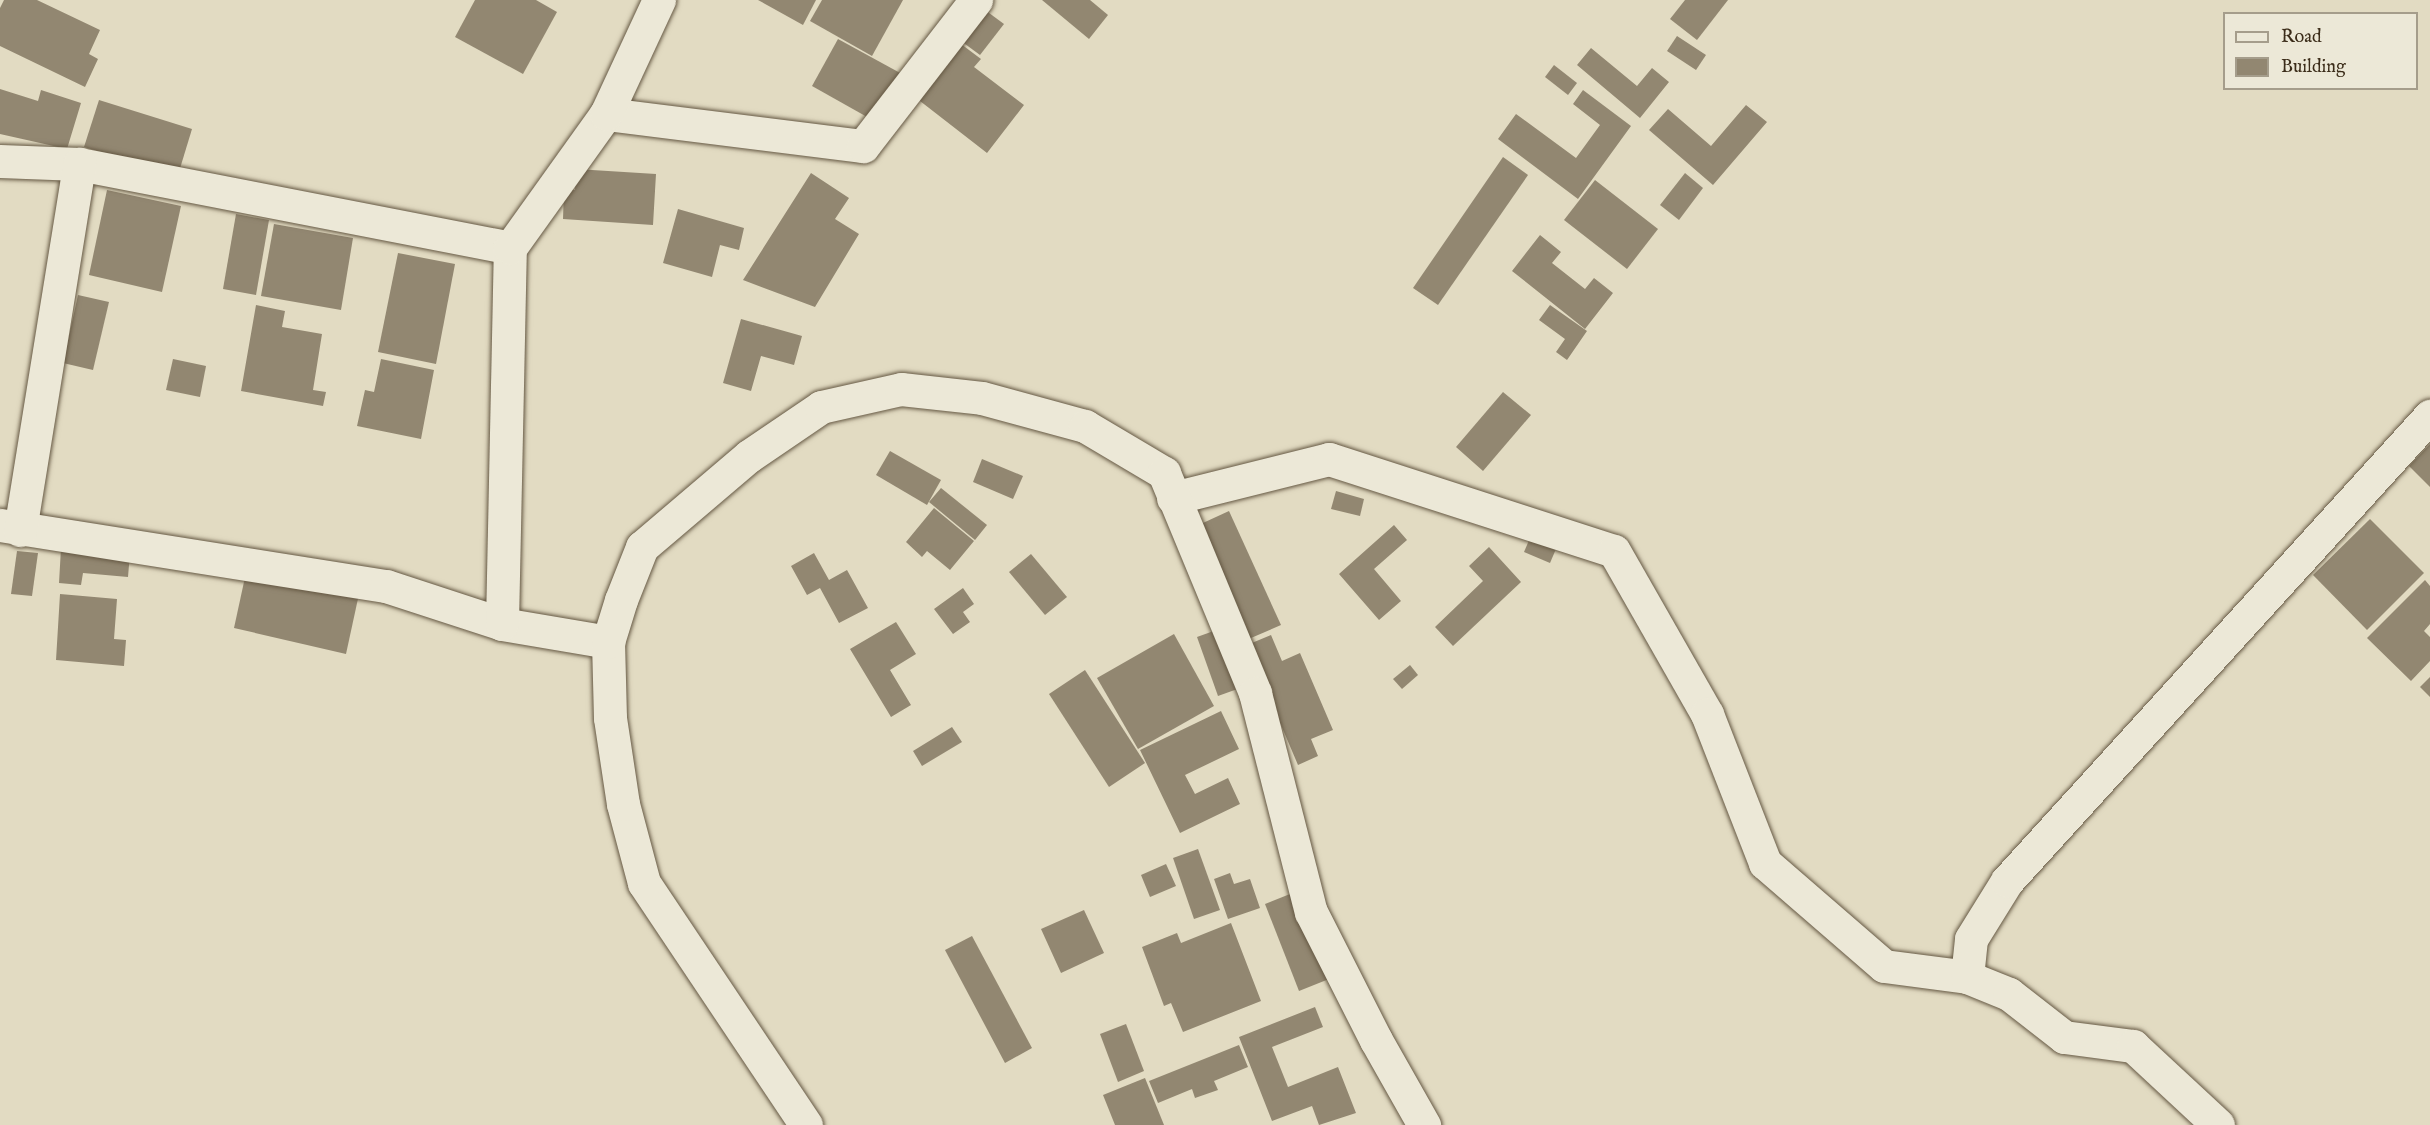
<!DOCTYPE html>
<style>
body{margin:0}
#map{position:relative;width:2430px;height:1125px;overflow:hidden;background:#e2dbc2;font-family:"IM FELL English",serif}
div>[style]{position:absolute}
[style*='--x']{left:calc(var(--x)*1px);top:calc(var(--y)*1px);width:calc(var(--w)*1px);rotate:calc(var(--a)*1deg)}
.building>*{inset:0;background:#928771}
.roads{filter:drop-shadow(0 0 2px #655843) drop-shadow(0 0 2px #655843)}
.street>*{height:33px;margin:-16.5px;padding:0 16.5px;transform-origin:16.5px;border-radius:16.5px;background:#ece8d7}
span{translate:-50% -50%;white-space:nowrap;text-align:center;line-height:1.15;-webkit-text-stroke:4.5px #ece8d7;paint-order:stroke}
.legend{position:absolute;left:2223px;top:12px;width:195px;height:78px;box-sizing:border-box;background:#ece8d7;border:2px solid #a59d8b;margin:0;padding:8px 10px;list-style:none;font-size:18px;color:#3b2c19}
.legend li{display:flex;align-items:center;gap:12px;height:30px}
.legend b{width:30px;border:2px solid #a59d8b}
</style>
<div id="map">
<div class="building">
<div style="clip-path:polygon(4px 0,37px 0,100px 30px,89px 54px,98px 59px,85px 87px,0 46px,0 8px)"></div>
<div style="clip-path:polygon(475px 0,536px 0,557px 12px,523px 74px,455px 37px)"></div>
<div style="clip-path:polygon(758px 0,816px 0,803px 25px)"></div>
<div style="clip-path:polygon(822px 0,903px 0,872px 56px,810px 21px)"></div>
<div style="clip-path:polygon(1042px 0,1090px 0,1108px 15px,1089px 39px)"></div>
<div style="clip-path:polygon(1685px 0,1728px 0,1697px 40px,1670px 19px)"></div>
<div style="clip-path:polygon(985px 10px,1004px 24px,980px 55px,961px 41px)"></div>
<div style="clip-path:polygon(1677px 36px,1706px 55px,1696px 70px,1667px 51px)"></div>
<div style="clip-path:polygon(953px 38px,981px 59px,974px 67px,1024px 105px,987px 153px,911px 94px)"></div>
<div style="clip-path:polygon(838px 39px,902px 74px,876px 122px,812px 86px)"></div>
<div style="clip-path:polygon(1591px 48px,1637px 86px,1652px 68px,1669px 82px,1640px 118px,1577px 65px)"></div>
<div style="clip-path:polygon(1554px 65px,1577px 83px,1568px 95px,1545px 77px)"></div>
<div style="clip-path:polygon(0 89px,38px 101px,41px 90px,81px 103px,67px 149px,0 134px)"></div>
<div style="clip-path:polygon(1583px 90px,1631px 126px,1578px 199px,1498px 139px,1516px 114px,1576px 158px,1600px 125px,1573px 104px)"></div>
<div style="clip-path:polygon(99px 100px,192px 129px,178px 175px,84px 147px)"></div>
<div style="clip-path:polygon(1746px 105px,1767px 122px,1713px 185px,1649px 130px,1668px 109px,1711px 146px)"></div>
<div style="clip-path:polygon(1503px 157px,1528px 175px,1438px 305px,1413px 288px)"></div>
<div style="clip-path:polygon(576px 169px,656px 174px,653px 225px,563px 219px,564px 189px,575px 190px)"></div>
<div style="clip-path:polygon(811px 173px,849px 198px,835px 219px,859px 234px,815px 307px,743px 280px)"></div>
<div style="clip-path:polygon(1685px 173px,1703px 188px,1679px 220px,1660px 205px)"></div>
<div style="clip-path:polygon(1595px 180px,1658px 229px,1627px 269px,1564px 220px)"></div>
<div style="clip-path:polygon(107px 190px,181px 206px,162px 292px,89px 275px)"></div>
<div style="clip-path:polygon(678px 209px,744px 228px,739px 250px,720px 245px,712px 277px,663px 263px)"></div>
<div style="clip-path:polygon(236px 214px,269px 220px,256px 295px,223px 289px)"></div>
<div style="clip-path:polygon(274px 224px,353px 238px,341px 310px,261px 296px)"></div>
<div style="clip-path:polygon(1540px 235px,1561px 252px,1552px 263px,1585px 289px,1594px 278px,1613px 293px,1585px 329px,1512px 271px)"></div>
<div style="clip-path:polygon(398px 253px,455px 264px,436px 364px,378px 352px)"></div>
<div style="clip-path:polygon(78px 295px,109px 302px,93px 370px,63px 363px)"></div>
<div style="clip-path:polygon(256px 305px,285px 311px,282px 327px,322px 334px,313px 390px,326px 392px,323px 406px,241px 391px)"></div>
<div style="clip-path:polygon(1550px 305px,1587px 331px,1567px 360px,1556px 352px,1565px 339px,1539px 320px)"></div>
<div style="clip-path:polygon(741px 319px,802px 336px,794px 365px,761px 356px,751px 391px,723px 383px)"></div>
<div style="clip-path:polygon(173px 359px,206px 366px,200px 397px,166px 390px)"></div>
<div style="clip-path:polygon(381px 359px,434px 370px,421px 439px,357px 426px,365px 390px,374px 392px)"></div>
<div style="clip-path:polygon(1503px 392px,1531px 415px,1483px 471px,1456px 447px)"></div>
<div style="clip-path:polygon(2430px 444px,2430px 487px,2409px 466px)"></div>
<div style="clip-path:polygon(890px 451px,941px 480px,927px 505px,876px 475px)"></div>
<div style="clip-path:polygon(982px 459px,1023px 476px,1013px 499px,973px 482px)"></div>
<div style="clip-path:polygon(941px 488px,987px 525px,975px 540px,929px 502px)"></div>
<div style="clip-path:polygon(1336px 491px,1364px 499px,1360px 516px,1331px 509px)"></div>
<div style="clip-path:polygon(934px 508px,974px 541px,950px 570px,927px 551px,922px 557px,906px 542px)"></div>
<div style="clip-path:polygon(1229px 511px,1281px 625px,1244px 641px,1192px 528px)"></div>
<div style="clip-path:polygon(2370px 519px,2424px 573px,2367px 630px,2313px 575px)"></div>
<div style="clip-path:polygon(1394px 525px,1407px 540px,1374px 569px,1401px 601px,1379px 620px,1339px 574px)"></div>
<div style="clip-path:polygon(1530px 538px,1556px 549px,1550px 563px,1524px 552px)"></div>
<div style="clip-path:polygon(1489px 547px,1521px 582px,1453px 646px,1435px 627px,1483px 581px,1469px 566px)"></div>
<div style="clip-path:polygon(61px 548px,130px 553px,128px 577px,83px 573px,81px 585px,59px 583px)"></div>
<div style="clip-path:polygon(17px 551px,38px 553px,32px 596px,11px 594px)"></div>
<div style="clip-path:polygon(814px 553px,829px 580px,847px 570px,868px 608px,839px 623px,820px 588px,807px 595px,791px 566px)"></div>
<div style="clip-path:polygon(1031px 554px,1067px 597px,1045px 615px,1009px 572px)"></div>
<div style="clip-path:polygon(247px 568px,359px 594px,346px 654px,234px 628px)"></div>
<div style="clip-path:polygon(2425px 580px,2430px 586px,2430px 624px,2424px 631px,2430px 637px,2430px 661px,2411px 681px,2367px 638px)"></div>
<div style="clip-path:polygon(963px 588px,974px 604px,963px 612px,970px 622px,953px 634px,934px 609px)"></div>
<div style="clip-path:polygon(60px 594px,117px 599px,114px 639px,126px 640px,124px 666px,56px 660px)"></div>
<div style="clip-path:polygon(896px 622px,916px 654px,890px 670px,911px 705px,891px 717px,850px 649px)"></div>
<div style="clip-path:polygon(1222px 628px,1243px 687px,1218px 696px,1197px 637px)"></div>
<div style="clip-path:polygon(1174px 634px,1214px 706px,1138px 749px,1097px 678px)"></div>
<div style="clip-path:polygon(1271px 635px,1282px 661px,1300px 653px,1333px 730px,1311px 739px,1318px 756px,1298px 765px,1247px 645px)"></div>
<div style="clip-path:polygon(1410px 665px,1418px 675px,1402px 689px,1393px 679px)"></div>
<div style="clip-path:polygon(1085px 670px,1145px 763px,1109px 787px,1049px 694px)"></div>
<div style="clip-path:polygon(2430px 677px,2430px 697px,2420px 687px)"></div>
<div style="clip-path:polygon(1221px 711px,1239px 749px,1185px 775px,1195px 794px,1228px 778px,1240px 804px,1180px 833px,1140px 750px)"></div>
<div style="clip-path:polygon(952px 727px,962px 742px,922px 766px,913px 751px)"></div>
<div style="clip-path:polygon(1198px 849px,1220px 910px,1194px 919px,1173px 858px)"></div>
<div style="clip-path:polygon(1166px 864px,1176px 886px,1150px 897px,1141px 875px)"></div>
<div style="clip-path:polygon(1230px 873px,1234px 884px,1250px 879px,1260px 908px,1228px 919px,1214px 879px)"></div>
<div style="clip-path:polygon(1300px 890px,1334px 977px,1299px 991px,1265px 904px)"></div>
<div style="clip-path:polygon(1084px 910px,1104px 953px,1061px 973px,1041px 929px)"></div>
<div style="clip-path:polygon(1231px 923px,1261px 1001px,1183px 1032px,1171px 1003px,1164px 1006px,1142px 947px,1177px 933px,1181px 943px)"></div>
<div style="clip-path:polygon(972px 936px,1032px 1048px,1005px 1063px,945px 950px)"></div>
<div style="clip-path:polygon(1315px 1007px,1323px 1027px,1272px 1047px,1288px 1087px,1338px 1067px,1356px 1113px,1319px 1125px,1312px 1106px,1272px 1121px,1239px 1037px)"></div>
<div style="clip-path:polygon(1126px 1024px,1144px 1071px,1118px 1082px,1100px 1034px)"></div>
<div style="clip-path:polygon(1239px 1045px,1248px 1067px,1214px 1081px,1218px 1090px,1195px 1098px,1192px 1089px,1158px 1103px,1149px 1081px)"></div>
<div style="clip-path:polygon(1145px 1078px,1164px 1125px,1115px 1125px,1103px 1095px)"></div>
</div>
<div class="roads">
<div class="street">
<div style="--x:606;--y:114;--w:259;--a:7.1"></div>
<div style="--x:863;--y:146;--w:185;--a:-52.3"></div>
<div style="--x:0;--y:161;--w:79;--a:2.2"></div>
<div style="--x:79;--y:164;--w:439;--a:11"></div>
<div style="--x:1173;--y:498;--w:161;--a:-14"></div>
<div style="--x:1329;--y:459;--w:299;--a:17.9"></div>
<div style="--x:1614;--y:551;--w:188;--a:60.3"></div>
<div style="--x:1707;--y:714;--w:160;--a:68.7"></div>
<div style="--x:1765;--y:863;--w:157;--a:40.9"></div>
<div style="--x:1884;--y:966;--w:84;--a:7.5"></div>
<div style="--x:1967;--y:977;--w:45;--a:22"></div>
<div style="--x:2009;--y:994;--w:70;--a:38"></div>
<div style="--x:2064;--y:1037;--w:70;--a:7.4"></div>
<div style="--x:2133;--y:1046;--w:116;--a:42.9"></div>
<div style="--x:0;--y:525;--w:391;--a:9"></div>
<div style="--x:386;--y:586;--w:122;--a:18.1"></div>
<div style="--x:502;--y:624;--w:108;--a:9.6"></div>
<div style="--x:20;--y:530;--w:371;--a:-80.8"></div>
<div style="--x:502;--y:624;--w:376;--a:-88.8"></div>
<div style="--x:510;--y:248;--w:165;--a:-54.4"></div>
<div style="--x:606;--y:114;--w:126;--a:-65.1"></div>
<div style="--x:1967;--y:977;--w:38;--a:-84"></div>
<div style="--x:1971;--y:939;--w:68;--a:-58.2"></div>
<div style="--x:2007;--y:881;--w:629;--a:-47.71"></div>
<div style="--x:806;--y:1125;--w:291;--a:-123.8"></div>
<div style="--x:644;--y:883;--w:82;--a:-104.9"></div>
<div style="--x:623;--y:804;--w:87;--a:-98.6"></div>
<div style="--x:610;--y:718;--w:76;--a:-91.5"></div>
<div style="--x:608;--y:642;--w:44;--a:-72.8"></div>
<div style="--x:621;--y:600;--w:57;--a:-68.4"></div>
<div style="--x:642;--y:547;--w:140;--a:-40.4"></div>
<div style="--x:749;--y:456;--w:87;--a:-34.2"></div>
<div style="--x:821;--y:407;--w:82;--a:-12.7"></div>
<div style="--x:901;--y:389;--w:81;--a:6.3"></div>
<div style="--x:982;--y:398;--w:107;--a:15.2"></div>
<div style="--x:1085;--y:426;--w:92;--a:30.7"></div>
<div style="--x:1164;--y:473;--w:238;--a:67.5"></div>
<div style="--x:1255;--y:693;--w:226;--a:75.7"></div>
<div style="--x:1311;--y:912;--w:144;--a:63.1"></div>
<div style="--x:1376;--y:1040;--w:98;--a:60.5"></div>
</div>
</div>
<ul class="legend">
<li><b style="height:8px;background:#ece8d7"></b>Road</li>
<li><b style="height:16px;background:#928771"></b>Building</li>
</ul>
</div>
